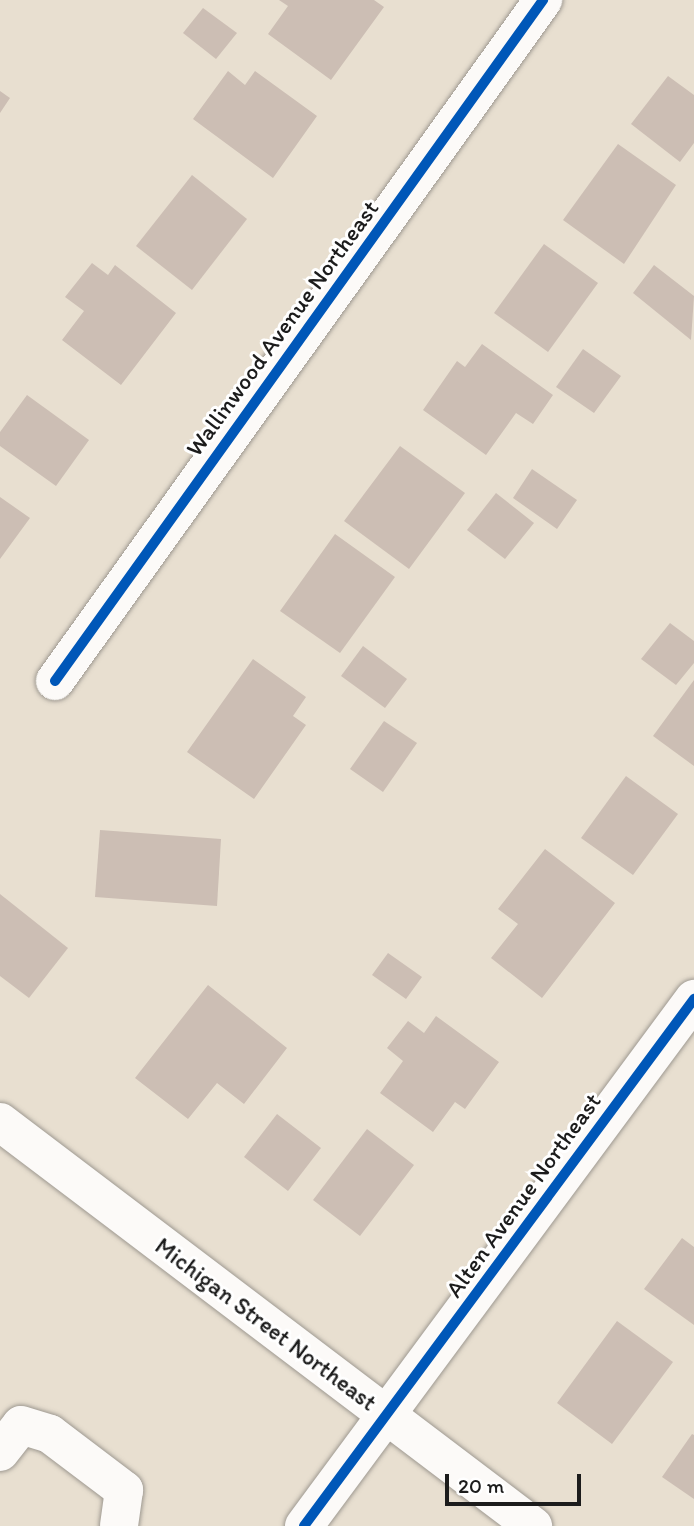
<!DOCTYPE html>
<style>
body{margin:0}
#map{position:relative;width:694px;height:1526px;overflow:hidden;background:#e8dfd0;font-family:Itim,sans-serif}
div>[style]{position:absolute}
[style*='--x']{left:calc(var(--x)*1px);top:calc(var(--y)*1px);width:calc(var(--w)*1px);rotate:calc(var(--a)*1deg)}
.building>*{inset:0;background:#ccbeb4}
.roads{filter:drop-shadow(0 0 2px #9e9991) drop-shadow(0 0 2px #9e9991)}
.minor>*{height:38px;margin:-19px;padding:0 19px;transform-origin:19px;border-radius:19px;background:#fcfaf8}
.major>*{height:38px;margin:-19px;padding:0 19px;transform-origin:19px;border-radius:19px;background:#fcfaf8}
.cycleway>*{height:10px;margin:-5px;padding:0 5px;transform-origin:5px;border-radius:5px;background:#0057b8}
span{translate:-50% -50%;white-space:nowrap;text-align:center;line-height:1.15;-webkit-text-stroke:6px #fff;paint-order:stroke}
.street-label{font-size:24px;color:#1c1c1c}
.scale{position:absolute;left:445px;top:1474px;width:136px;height:32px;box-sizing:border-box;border:4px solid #1c1c1c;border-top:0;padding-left:9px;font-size:21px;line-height:24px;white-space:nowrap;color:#1c1c1c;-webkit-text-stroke:5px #fff;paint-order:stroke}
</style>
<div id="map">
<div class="building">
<div style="clip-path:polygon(279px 0,374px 0,384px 7px,331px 80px,268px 34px,288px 6px)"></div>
<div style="clip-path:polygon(203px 8px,237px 33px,216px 59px,183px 33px)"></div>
<div style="clip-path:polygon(228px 71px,245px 85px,255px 71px,317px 116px,273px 178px,193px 119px)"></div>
<div style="clip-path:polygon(668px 76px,694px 95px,694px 143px,680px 162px,631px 124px)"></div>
<div style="clip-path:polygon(0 91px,10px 98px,0 113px)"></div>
<div style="clip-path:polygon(618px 144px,676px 185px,624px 264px,563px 220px)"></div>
<div style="clip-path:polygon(192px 175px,247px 219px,192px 290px,136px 246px)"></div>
<div style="clip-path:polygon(544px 244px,598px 283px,548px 352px,494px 313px)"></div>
<div style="clip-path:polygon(92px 263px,108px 275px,115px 265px,176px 313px,121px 385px,62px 340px,84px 311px,65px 297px)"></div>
<div style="clip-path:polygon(654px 265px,694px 296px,691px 340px,633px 293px)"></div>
<div style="clip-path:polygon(482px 344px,553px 395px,533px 424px,516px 413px,486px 455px,423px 410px,457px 361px,465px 367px)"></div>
<div style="clip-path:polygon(583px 349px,621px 376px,594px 413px,556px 387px)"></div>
<div style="clip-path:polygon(27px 395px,89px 440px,56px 486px,0 446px,0 432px)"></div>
<div style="clip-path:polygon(400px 446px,465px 493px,409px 569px,344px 521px)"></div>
<div style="clip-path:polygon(532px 469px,577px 500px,557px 529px,513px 498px)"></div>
<div style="clip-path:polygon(496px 493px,534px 523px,505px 559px,467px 530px)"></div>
<div style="clip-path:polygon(0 497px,30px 518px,0 559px)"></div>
<div style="clip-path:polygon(335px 534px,395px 577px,340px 653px,280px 611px)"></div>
<div style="clip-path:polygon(670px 623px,694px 641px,694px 663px,676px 685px,641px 659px)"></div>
<div style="clip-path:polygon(363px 646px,407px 679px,385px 708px,341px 676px)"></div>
<div style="clip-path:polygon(253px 659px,306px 697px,293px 716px,306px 725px,254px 799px,187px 752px)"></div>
<div style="clip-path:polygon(694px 680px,694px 766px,653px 736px)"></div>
<div style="clip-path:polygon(384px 721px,417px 743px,383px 792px,350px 769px)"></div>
<div style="clip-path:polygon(626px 776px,678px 814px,633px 875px,581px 838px)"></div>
<div style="clip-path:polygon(100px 830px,221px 839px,217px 906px,95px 897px)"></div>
<div style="clip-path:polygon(545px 849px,615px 903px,542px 998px,491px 958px,518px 924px,498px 909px)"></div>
<div style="clip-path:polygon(0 894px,68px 948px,29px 998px,0 976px)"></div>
<div style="clip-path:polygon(388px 953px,422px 977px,406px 999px,372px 975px)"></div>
<div style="clip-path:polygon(208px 985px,287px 1048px,244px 1104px,217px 1083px,188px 1119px,135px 1078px)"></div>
<div style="clip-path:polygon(436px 1016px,499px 1062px,465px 1109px,455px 1102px,433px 1132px,380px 1093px,403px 1061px,387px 1048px,408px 1021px,424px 1033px)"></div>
<div style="clip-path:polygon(277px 1114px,321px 1148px,288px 1191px,244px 1157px)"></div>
<div style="clip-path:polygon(367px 1129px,414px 1165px,360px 1236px,313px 1200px)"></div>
<div style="clip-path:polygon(682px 1238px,694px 1247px,694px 1325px,644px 1289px)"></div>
<div style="clip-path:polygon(617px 1321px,673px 1362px,612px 1444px,557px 1403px)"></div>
<div style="clip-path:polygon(692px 1434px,694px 1435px,694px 1499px,662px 1477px)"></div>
</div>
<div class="roads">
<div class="minor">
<div style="--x:55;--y:681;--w:838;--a:-54.37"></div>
<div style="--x:0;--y:1452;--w:34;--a:-52"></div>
<div style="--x:21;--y:1425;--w:30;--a:17"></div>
<div style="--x:50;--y:1434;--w:93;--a:37.1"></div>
<div style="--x:124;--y:1490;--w:36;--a:98"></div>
<div style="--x:304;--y:1526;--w:656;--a:-53.5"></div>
</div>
<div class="major">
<div style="--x:0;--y:1122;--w:669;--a:37.16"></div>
</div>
</div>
<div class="cycleway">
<div style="--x:55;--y:681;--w:838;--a:-54.37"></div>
<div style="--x:304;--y:1526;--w:656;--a:-53.5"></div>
</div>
<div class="street-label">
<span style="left:282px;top:328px;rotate:-54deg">Wallinwood Avenue Northeast</span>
<span style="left:523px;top:1195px;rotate:-54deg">Alten Avenue Northeast</span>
<span style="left:266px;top:1324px;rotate:37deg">Michigan Street Northeast</span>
</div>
<div class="scale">20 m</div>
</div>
